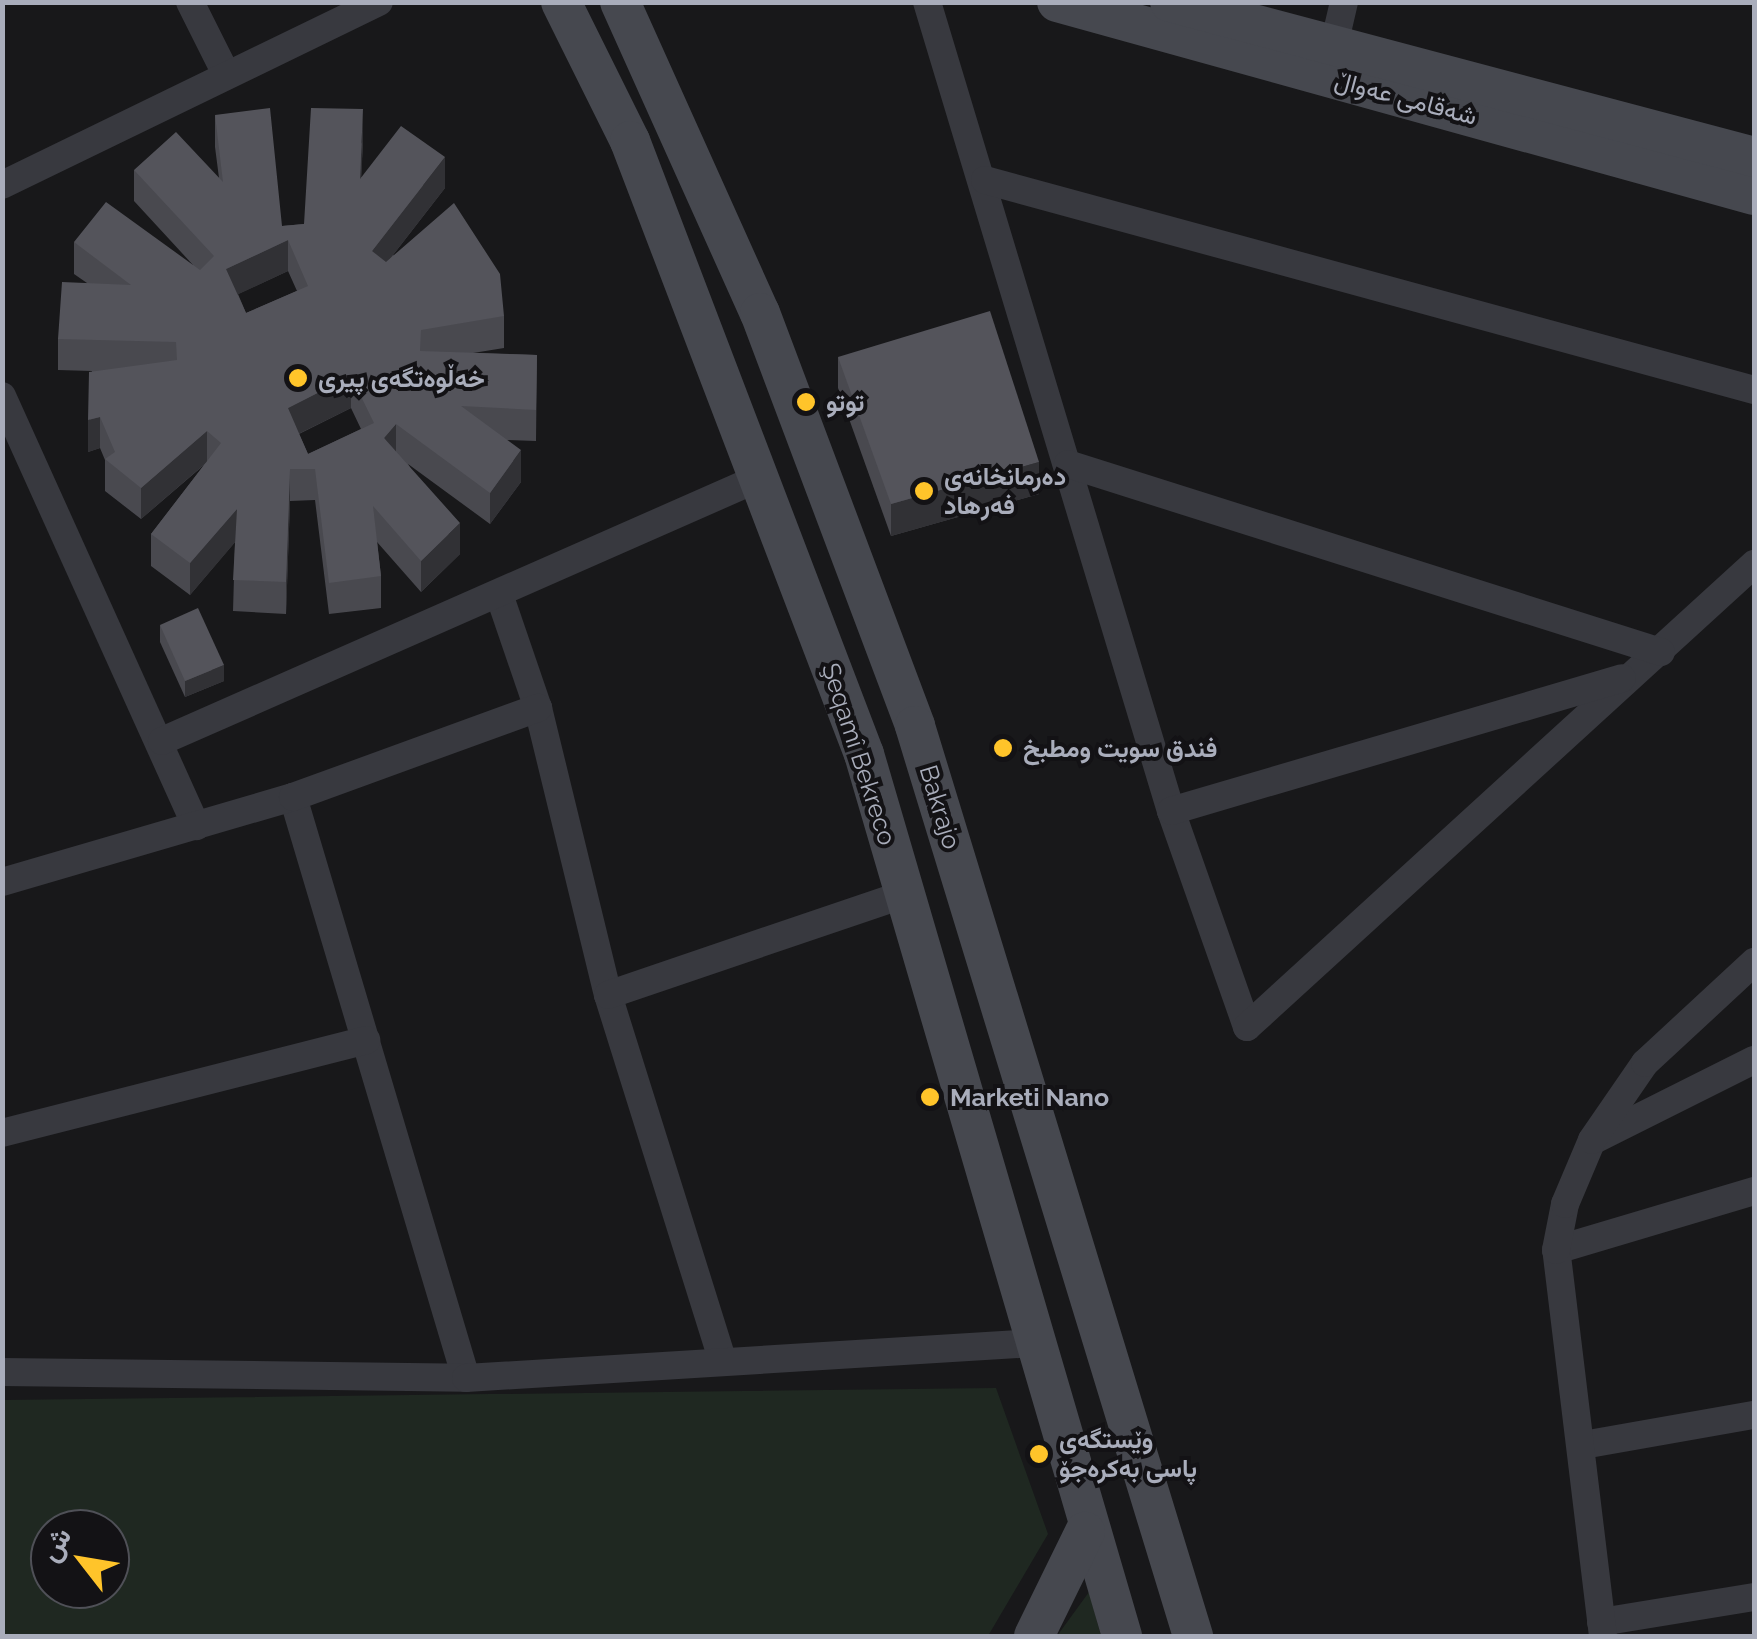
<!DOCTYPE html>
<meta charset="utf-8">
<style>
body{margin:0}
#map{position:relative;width:1757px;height:1639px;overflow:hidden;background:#18181a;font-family:Raleway,Vazirmatn,sans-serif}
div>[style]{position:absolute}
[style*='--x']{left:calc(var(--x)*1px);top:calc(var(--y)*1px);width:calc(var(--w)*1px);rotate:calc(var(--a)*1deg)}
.green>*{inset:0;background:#1f2821}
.minor>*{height:28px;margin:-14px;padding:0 14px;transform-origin:14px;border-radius:14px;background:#38393f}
.secondary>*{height:40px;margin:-20px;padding:0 20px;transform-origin:20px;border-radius:20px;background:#46484f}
.wall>*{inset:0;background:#49494f}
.shaded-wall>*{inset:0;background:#313135}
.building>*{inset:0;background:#54545b}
.dots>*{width:28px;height:28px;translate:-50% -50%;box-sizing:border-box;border:5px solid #131215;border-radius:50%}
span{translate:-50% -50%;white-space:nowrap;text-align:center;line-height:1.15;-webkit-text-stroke:8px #131215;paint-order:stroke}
.street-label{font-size:25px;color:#a9adbb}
.poi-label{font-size:25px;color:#a9adbb;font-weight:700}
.left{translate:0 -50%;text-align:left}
.frame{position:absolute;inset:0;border:5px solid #a9adbb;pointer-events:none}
.north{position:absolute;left:30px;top:1509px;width:100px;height:100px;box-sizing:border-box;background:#131215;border:2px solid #4f5057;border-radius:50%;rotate:301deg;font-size:28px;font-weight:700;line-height:40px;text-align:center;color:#a9adbb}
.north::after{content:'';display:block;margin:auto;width:35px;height:45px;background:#ffc42a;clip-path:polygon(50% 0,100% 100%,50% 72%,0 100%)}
</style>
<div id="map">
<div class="green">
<div style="clip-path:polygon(evenodd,996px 1388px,1048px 1534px,988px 1636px,3px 1636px,3px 1400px,996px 1388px,50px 1529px,110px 1529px,110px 1589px,50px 1589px,50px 1529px)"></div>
<div style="clip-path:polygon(1089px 1592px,1101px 1636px,1057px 1636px)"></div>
</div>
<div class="minor">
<div style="--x:190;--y:2;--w:80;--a:63.4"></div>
<div style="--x:927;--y:2;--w:845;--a:73.22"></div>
<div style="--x:1171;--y:811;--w:229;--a:70.6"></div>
<div style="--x:1247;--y:1027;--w:687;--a:-42.4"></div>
<div style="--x:1334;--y:45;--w:44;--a:-76.9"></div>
<div style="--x:985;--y:180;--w:797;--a:15.27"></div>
<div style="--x:2;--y:185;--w:419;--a:-25.9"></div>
<div style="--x:2;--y:396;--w:472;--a:65.7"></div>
<div style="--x:1068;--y:464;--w:622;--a:17.59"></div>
<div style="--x:500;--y:597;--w:117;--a:71.1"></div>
<div style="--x:538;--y:708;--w:295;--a:76.3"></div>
<div style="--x:608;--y:995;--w:381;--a:72.6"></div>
<div style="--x:162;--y:741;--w:652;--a:-23.78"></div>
<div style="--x:293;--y:797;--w:606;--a:73.42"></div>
<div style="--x:1171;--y:811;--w:470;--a:-16.4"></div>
<div style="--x:2;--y:882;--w:303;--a:-16.3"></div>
<div style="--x:293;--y:797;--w:261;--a:-20"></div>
<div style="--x:608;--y:995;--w:313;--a:-18.8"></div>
<div style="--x:2;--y:1133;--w:376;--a:-14.3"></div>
<div style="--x:1594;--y:1140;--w:179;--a:-26.6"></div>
<div style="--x:1556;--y:1250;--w:207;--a:-16.6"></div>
<div style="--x:2;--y:1372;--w:464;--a:0.7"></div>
<div style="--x:466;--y:1378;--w:570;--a:-3.52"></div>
<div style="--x:1583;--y:1445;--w:174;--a:-10"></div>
<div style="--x:1601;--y:1622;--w:155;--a:-9.3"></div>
<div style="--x:1603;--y:1636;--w:389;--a:-96.9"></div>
<div style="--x:1556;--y:1250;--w:47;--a:-78.9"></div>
<div style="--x:1565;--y:1204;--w:69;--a:-67.1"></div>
<div style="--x:1592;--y:1140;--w:93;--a:-55.5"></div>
<div style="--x:1645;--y:1063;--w:149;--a:-42.8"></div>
</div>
<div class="secondary">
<div style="--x:561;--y:2;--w:155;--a:63.6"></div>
<div style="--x:630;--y:141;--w:656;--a:69.11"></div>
<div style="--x:864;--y:754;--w:919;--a:73.69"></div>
<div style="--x:620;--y:2;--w:341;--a:65.8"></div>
<div style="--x:760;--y:313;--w:441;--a:69.4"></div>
<div style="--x:915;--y:726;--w:952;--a:73.01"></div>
<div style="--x:1057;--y:2;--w:723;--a:15.48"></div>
<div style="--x:1170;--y:2;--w:604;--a:14.86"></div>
<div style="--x:1034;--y:1636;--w:116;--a:-63.9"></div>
</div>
<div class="wall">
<div style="clip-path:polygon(evenodd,215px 115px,282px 226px,304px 224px,363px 141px,361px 177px,445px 188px,393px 255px,504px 316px,504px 348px,473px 353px,537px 355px,536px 441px,506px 440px,521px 482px,490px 524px,408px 464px,460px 554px,421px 592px,377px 542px,381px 576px,381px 608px,329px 614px,315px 500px,290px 501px,286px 614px,233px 611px,235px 542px,190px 595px,151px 566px,151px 534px,204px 465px,141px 519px,105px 491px,105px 460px,100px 448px,88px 452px,92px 371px,58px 370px,58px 339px,87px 283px,74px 274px,74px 242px,193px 265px,134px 201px,134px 170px,219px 178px,215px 147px,215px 115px,288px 271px,297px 291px,246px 313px,238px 294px,288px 271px,215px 115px,351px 408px,361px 429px,308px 454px,299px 434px,351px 408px)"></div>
<div style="clip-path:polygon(838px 357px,1039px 494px,891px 536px,838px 388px)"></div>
<div style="clip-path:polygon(160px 625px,224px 681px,185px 697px,160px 642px)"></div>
</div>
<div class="shaded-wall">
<div style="clip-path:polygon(363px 109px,363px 141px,360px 210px,360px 179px)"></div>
<div style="clip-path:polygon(445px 157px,445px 188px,372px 282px,372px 251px)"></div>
<div style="clip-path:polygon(288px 240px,288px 271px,226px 300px,226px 269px)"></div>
<div style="clip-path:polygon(351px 376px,351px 408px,288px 439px,288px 408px)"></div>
<div style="clip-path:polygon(100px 417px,100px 448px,88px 452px,88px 420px)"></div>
<div style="clip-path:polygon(396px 424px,396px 456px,384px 438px)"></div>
<div style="clip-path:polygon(207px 431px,207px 462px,141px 519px,141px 488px)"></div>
<div style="clip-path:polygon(521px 450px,521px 482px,490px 524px,490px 493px)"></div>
<div style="clip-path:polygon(1039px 462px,1039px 494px,891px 536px,891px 504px)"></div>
<div style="clip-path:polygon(290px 469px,290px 501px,286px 614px,286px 582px)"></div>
<div style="clip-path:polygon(237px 509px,237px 540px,190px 595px,190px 563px)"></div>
<div style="clip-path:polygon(460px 523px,460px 554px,421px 592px,421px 561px)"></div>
<div style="clip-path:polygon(224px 665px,224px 681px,185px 697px,185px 681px)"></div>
</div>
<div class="building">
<div style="clip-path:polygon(evenodd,270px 108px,282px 226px,304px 224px,311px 108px,363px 109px,360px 179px,401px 126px,445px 157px,372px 251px,386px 262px,454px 203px,500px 274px,504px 316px,421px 330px,420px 351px,537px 355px,536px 410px,461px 406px,521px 450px,490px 493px,396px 424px,384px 438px,460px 523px,421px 561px,373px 506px,381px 576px,329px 583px,315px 469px,290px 469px,286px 582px,233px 580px,237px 509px,190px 563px,151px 534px,221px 443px,207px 431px,141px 488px,105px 459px,115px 452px,100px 417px,88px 420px,89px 372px,177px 360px,176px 342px,58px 339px,62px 282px,131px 285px,74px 242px,106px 202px,200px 270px,214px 256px,134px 170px,176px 132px,223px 182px,215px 115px,270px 108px,288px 240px,308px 286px,246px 313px,226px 269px,288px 240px,270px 108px,351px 376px,374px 423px,308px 454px,288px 408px,351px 376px)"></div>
<div style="clip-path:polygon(990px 311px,1039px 462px,891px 504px,838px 357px)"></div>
<div style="clip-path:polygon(198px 608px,224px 665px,185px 681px,160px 625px)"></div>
</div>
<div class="dots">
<div style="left:298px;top:378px;background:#ffc42a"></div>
<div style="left:806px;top:402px;background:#ffc42a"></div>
<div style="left:924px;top:491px;background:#ffc42a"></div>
<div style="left:1003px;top:748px;background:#ffc42a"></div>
<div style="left:930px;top:1097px;background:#ffc42a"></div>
<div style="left:1039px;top:1454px;background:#ffc42a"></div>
</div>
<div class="street-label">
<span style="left:1406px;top:98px;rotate:15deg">شەقامی عەواڵ</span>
<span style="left:859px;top:754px;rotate:72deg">Şeqamî Bekreco</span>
<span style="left:940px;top:807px;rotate:73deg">Bakrajo</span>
</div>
<div class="poi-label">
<span class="left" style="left:318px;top:378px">خەڵوەتگەی پیری</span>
<span class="left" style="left:826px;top:402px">توتو</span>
<span class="left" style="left:944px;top:491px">دەرمانخانەی<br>فەرھاد</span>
<span class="left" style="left:1023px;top:748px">فندق سويت ومطبخ</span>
<span class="left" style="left:950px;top:1097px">Marketi Nano</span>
<span class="left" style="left:1059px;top:1454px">وێستگەی<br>پاسی بەکرەجۆ</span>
</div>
<div class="frame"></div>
<div class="north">ش</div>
</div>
